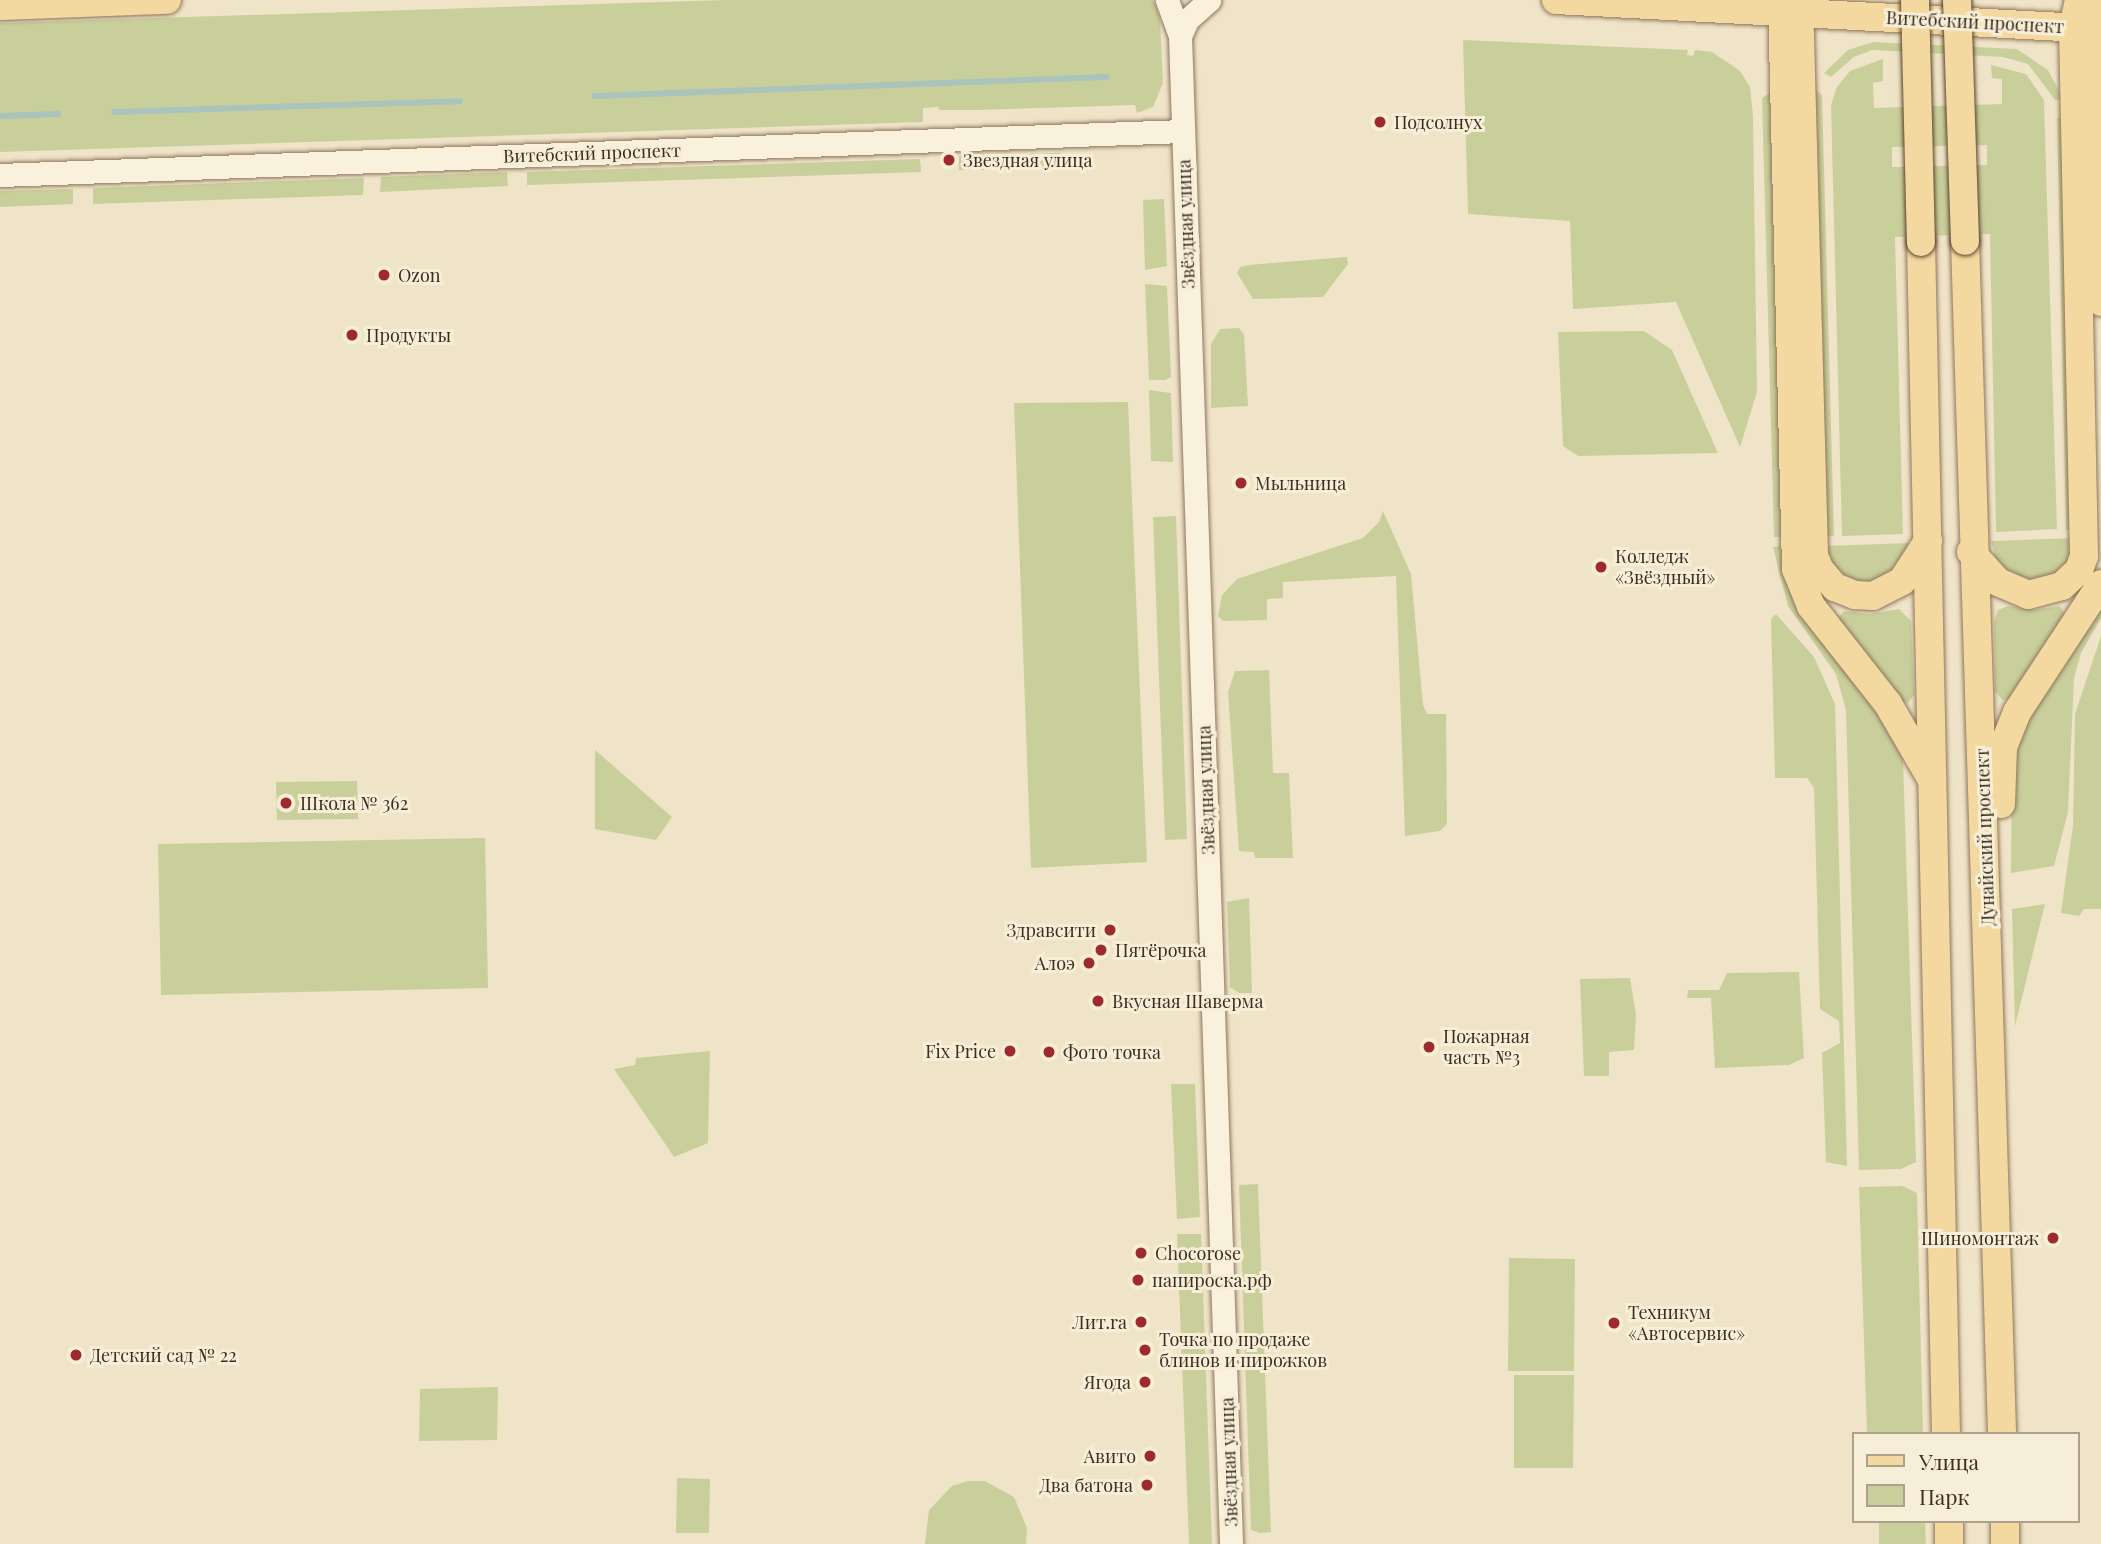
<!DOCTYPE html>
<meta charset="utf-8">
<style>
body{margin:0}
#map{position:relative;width:2101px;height:1544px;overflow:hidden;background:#f0e4c8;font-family:"Playfair Display",serif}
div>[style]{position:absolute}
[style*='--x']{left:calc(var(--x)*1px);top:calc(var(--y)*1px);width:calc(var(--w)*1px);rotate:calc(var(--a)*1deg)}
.green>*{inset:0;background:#c9cf9b}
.stream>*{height:6px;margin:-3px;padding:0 3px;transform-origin:3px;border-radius:3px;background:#a9c4bc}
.roads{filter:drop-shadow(0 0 2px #8d765c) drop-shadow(0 0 2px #8d765c)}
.minor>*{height:23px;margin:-11.5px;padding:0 11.5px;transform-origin:11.5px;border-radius:11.5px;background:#faf1dc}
.major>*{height:28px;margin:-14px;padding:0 14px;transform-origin:14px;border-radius:14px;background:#f3d9a0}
.bridges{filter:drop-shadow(0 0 2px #5b4430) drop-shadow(0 0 2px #5b4430)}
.major-bridge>*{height:28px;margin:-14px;padding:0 14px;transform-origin:14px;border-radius:14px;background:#f3d9a0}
.dots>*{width:19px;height:19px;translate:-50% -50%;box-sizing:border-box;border:4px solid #f7eed8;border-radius:50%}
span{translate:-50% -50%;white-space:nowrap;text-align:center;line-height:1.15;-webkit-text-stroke:6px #f7eed8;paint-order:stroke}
.street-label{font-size:18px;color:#3d2e20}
.poi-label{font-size:18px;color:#3d2e20}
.left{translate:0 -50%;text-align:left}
.right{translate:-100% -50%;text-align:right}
.legend{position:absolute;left:1852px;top:1432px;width:228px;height:91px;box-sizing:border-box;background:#f7eed8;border:2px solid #ada18e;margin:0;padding:9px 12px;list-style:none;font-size:21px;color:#3d2e20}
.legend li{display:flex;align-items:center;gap:14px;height:35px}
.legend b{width:35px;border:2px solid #ada18e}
</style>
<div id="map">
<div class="green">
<div style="clip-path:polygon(724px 0,1153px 0,1160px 19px,1163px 83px,1153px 107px,1137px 113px,1135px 105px,980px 110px,939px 110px,938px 107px,923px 108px,923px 122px,0 152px,0 23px)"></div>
<div style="clip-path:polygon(1463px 40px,1688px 50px,1687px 55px,1693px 56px,1695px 50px,1712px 52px,1740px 71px,1750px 87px,1753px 116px,1757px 392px,1740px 447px,1676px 302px,1573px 309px,1570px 221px,1468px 214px)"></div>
<div style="clip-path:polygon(1873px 42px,2017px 49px,2048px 70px,2063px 99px,2055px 100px,2028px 64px,2003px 57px,1872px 50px,1854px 57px,1831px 77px,1824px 73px,1848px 50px)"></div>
<div style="clip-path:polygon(evenodd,1883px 59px,1883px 81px,1873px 83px,1874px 108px,2002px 104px,2002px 79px,1992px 78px,1991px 65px,2026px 74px,2044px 100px,2057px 529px,1996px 532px,1990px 234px,1895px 237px,1903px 534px,1842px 536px,1831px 105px,1837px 87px,1850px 71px,1883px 59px,1987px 145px,1987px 165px,1892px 167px,1892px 147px,1987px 145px)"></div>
<div style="clip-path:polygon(1815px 89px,1822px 95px,1834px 536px,1825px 536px)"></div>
<div style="clip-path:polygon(1770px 93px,1782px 537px,1774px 537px,1762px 98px)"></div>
<div style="clip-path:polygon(2057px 118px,2064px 118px,2075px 530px,2066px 530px)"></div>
<div style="clip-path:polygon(1061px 153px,1061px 167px,995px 169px,995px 155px)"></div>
<div style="clip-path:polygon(984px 156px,984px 170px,959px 170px,959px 156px)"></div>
<div style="clip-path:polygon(920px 159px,921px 172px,527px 185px,527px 172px)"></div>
<div style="clip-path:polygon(507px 172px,508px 186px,380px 192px,381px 177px)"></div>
<div style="clip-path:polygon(364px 178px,363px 195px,93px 204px,93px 188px)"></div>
<div style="clip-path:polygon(73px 189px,73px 204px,0 207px,0 191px)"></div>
<div style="clip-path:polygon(1164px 199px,1167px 266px,1145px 270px,1143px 200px)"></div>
<div style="clip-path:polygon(1347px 257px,1348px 264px,1323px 297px,1253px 299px,1237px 273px,1240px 267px,1249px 265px)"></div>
<div style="clip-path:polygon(1145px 284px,1167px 286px,1171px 377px,1165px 380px,1149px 380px)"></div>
<div style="clip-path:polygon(1239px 328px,1244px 334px,1248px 406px,1211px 408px,1211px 344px,1220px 329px)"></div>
<div style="clip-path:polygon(1644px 331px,1672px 350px,1718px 453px,1578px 456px,1563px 446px,1558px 332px)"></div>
<div style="clip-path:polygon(1149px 390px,1171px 393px,1173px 462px,1151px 461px)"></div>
<div style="clip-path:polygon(1128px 402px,1147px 862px,1031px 868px,1014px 403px)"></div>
<div style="clip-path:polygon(1383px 511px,1411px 574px,1423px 705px,1427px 714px,1446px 714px,1447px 824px,1440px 831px,1405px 836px,1396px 576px,1283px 582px,1283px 598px,1267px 599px,1267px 620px,1223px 621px,1218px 616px,1222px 595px,1237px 579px,1363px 538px,1379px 522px)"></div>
<div style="clip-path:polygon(1176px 516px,1187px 839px,1165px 840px,1153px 517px)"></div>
<div style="clip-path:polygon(2076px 538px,2071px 558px,2058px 574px,2034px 582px,2011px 576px,1996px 559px,1991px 541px)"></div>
<div style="clip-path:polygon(1909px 543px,1903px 565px,1867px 586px,1837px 574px,1825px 546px)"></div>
<div style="clip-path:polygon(1782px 546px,1893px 735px,1903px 760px,1916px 1162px,1901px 1169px,1859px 1170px,1846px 710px,1836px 674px,1788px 606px,1773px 547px)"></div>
<div style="clip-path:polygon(2008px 606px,2035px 610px,2060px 606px,2066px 616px,2010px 699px,2003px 700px,1995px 692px,1994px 621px,1998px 610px)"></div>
<div style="clip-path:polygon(2101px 606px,2101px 618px,2081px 653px,2074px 678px,2068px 812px,2054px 866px,2011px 873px,2012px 745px)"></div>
<div style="clip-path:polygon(1899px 609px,1911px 621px,1914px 695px,1908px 703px,1902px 702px,1838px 618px,1844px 611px,1869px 614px)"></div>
<div style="clip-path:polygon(1776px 614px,1814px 657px,1835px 704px,1847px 1166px,1826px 1162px,1822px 1053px,1840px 1043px,1839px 1021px,1820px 1009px,1814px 788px,1807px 778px,1775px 778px,1771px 619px)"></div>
<div style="clip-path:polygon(2101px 636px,2101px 909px,2084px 909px,2079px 916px,2061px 913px,2073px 825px,2075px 714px)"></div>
<div style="clip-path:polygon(1269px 670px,1273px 773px,1289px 773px,1293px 858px,1255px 858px,1254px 852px,1239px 851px,1228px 692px,1235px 671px)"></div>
<div style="clip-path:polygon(595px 750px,672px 817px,656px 840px,595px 829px)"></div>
<div style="clip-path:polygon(357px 781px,358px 819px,277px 820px,276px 782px)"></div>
<div style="clip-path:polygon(485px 838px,488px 988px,161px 995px,158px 844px)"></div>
<div style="clip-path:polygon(1249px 898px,1252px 993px,1239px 993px,1230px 987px,1227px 902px)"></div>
<div style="clip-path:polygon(2045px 904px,2015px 1026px,2012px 909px)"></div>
<div style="clip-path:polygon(1799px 972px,1804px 1058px,1789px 1065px,1715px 1068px,1711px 998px,1687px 998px,1688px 990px,1719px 990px,1727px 973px)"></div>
<div style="clip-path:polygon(1630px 978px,1636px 1015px,1634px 1050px,1609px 1052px,1609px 1076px,1584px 1076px,1580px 979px)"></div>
<div style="clip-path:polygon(710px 1051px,708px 1143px,674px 1157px,614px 1069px,635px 1065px,636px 1058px)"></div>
<div style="clip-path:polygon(1171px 1084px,1195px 1084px,1200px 1217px,1177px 1219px)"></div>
<div style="clip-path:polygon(1258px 1184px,1271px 1532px,1260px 1533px,1251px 1530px,1239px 1185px)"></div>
<div style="clip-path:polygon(1902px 1186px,1917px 1193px,1923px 1434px,1867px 1434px,1859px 1187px)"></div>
<div style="clip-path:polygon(1177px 1234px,1201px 1234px,1212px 1544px,1189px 1544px)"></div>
<div style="clip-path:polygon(1509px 1258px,1575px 1259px,1574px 1371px,1508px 1371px)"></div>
<div style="clip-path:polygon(1514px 1375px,1574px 1375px,1573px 1468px,1514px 1468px)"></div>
<div style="clip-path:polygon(498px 1387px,497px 1440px,419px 1441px,420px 1389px)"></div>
<div style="clip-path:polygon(677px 1478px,710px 1479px,709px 1533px,676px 1533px)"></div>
<div style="clip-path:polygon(968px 1481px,985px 1481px,1014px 1497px,1027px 1528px,1026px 1544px,925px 1544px,929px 1510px,952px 1486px)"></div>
<div style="clip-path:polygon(1879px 1521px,1925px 1521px,1926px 1544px,1879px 1544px)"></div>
</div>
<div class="stream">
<div style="--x:595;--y:96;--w:512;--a:-2.13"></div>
<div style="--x:114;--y:112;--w:346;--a:-1.8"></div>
<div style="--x:0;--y:116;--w:58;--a:-2"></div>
</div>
<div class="roads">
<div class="minor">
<div style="--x:1167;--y:0;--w:38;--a:70"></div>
<div style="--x:1180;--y:36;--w:1509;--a:88.06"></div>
<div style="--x:1180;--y:36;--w:17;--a:-66"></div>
<div style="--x:1187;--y:20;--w:30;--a:-42"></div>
<div style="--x:0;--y:175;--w:1184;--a:-2.13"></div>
</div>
<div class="major">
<div style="--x:1556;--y:0;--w:546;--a:3.05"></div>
<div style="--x:1782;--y:0;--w:569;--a:88.59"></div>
<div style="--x:1796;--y:569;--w:40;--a:68"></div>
<div style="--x:1811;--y:606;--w:125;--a:51.8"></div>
<div style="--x:1888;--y:704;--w:88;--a:59.9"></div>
<div style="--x:1799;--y:0;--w:556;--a:88.45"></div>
<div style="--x:1814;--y:556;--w:15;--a:67"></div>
<div style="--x:1820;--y:570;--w:23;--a:49"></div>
<div style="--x:1835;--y:587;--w:22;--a:22"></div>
<div style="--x:1855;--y:595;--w:18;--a:3"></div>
<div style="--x:1873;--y:596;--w:33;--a:-27"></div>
<div style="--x:1902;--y:581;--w:48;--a:-57"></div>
<div style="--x:0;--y:6;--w:167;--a:-2.1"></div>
<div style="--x:2093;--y:11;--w:291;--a:88.4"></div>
<div style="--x:1965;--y:241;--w:1194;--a:88.22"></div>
<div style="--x:1921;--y:242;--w:1192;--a:88.8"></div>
<div style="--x:1971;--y:552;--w:40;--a:48"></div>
<div style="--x:1998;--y:582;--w:33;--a:23"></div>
<div style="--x:2028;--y:595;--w:35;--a:-15"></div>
<div style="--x:2062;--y:586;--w:23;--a:-43"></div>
<div style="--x:2079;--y:570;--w:15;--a:-70"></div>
<div style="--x:2084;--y:556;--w:528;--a:-91.19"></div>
<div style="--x:2073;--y:28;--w:29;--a:-78"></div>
<div style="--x:2001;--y:804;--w:57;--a:-88"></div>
<div style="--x:2003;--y:747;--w:38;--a:-68"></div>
<div style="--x:2017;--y:712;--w:153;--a:-56.7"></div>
<div style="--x:1949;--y:1521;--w:23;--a:90"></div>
<div style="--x:2005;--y:1521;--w:23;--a:90"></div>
</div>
</div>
<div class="bridges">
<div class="major-bridge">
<div style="--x:1915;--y:0;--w:242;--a:88.6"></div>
<div style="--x:1957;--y:0;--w:241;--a:88.1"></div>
</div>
</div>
<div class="dots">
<div style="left:1380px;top:122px;background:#9e2a2b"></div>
<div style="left:949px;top:160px;background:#9e2a2b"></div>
<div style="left:384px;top:275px;background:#9e2a2b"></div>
<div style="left:352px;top:335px;background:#9e2a2b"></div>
<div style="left:1241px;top:483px;background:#9e2a2b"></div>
<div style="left:1601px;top:567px;background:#9e2a2b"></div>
<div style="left:286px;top:803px;background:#9e2a2b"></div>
<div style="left:1110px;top:930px;background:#9e2a2b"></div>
<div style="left:1101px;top:950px;background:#9e2a2b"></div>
<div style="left:1089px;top:963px;background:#9e2a2b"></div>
<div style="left:1098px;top:1001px;background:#9e2a2b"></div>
<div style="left:1429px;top:1047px;background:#9e2a2b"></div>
<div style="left:1010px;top:1051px;background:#9e2a2b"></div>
<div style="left:1049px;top:1052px;background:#9e2a2b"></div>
<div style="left:2053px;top:1238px;background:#9e2a2b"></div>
<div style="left:1141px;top:1253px;background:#9e2a2b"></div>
<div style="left:1138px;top:1280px;background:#9e2a2b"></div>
<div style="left:1141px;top:1322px;background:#9e2a2b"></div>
<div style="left:1614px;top:1323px;background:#9e2a2b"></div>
<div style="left:1145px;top:1350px;background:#9e2a2b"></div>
<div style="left:76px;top:1355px;background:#9e2a2b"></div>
<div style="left:1145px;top:1382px;background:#9e2a2b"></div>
<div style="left:1150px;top:1456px;background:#9e2a2b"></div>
<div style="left:1147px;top:1485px;background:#9e2a2b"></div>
</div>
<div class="street-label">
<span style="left:1975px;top:22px;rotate:3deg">Витебский проспект</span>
<span style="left:592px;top:153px;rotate:-2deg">Витебский проспект</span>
<span style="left:1186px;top:224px;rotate:-92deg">Звёздная улица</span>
<span style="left:1206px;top:790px;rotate:-92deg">Звёздная улица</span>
<span style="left:1985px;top:837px;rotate:-92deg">Дунайский проспект</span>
<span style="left:1229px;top:1462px;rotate:-92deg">Звёздная улица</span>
</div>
<div class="poi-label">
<span class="left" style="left:1394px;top:122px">Подсолнух</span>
<span class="left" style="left:963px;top:160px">Звездная улица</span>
<span class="left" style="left:398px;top:275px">Ozon</span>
<span class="left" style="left:366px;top:335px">Продукты</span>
<span class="left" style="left:1255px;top:483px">Мыльница</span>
<span class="left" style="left:1615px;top:567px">Колледж<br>«Звёздный»</span>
<span class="left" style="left:300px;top:803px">Школа № 362</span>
<span class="right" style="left:1096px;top:930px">Здравсити</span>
<span class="left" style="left:1115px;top:950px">Пятёрочка</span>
<span class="right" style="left:1075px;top:963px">Алоэ</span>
<span class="left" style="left:1112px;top:1001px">Вкусная Шаверма</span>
<span class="left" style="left:1443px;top:1047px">Пожарная<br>часть №3</span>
<span class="right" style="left:996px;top:1051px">Fix Price</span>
<span class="left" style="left:1063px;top:1052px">Фото точка</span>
<span class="right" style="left:2039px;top:1238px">Шиномонтаж</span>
<span class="left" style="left:1155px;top:1253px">Chocorose</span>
<span class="left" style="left:1152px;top:1280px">папироска.рф</span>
<span class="left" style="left:1628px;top:1323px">Техникум<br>«Автосервис»</span>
<span class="right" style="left:1127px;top:1322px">Лит.ra</span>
<span class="left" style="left:1159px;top:1350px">Точка по продаже<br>блинов и пирожков</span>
<span class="left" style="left:90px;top:1355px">Детский сад № 22</span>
<span class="right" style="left:1131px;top:1382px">Ягода</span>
<span class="right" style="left:1136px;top:1456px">Авито</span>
<span class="right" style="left:1133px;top:1485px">Два батона</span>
</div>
<ul class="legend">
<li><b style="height:9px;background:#f3d9a0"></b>Улица</li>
<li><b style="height:19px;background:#c9cf9b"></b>Парк</li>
</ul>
</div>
